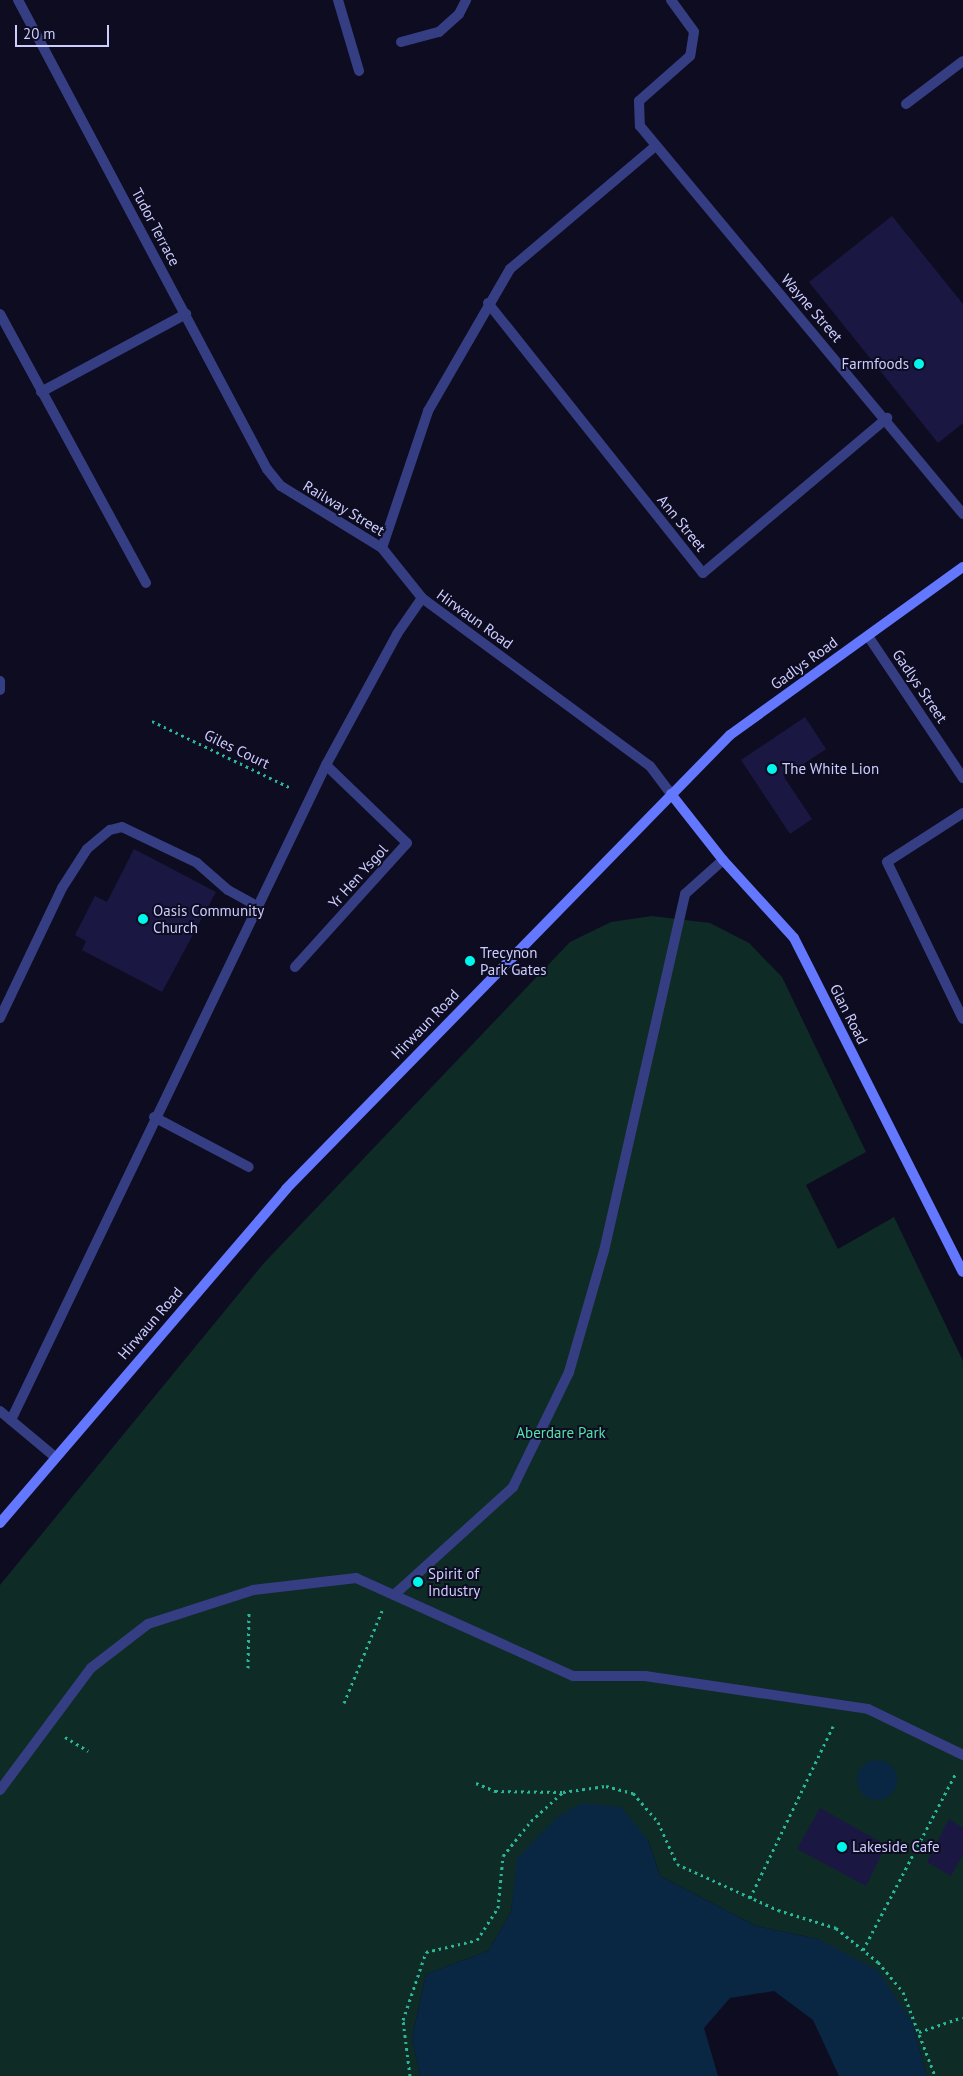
<!DOCTYPE html>
<style>
body{margin:0}
#map{position:relative;width:963px;height:2076px;overflow:hidden;background:#0d0c21;font-family:"PT Sans",sans-serif}
div>[style]{position:absolute}
[style*='--x']{left:calc(var(--x)*1px);top:calc(var(--y)*1px);width:calc(var(--w)*1px);rotate:calc(var(--a)*1deg)}
.green>*{inset:0;background:#0f2b26}
.water>*{inset:0;background:#092743}
.round{border-radius:50%}
.building>*{inset:0;background:#1a1843}
.path>*{height:3px;margin-top:-1.5px;transform-origin:0;background:repeating-linear-gradient(90deg,#29b699 0 2.5px,transparent 0 6.5px)}
.lane>*{height:10px;margin:-5px;padding:0 5px;transform-origin:5px;border-radius:5px;background:#353e82}
.street>*{height:10px;margin:-5px;padding:0 5px;transform-origin:5px;border-radius:5px;background:#353e82}
.secondary>*{height:10px;margin:-5px;padding:0 5px;transform-origin:5px;border-radius:5px;background:#6477ff}
.dots>*{width:14px;height:14px;translate:-50% -50%;box-sizing:border-box;border:2px solid #0d0c21;border-radius:50%}
span{translate:-50% -50%;white-space:nowrap;text-align:center;line-height:1.15;-webkit-text-stroke:4px #0d0c21;paint-order:stroke}
.street-label{font-size:15px;color:#cdceff}
.poi-label{font-size:15px;color:#cdceff}
.right{translate:-100% -50%;text-align:right}
.left{translate:0 -50%;text-align:left}
.park-label{font-size:15px;color:#54e3aa}
.scale{position:absolute;left:15px;top:25px;width:94px;height:22px;box-sizing:border-box;border:2px solid #cdceff;border-top:0;padding-left:6px;font-size:15px;line-height:18px;white-space:nowrap;color:#cdceff;-webkit-text-stroke:4px #0d0c21;paint-order:stroke}
</style>
<div id="map">
<div class="green">
<div style="clip-path:polygon(652px 916px,710px 923px,749px 943px,782px 977px,866px 1152px,806px 1185px,838px 1249px,894px 1217px,963px 1361px,963px 2076px,927px 2076px,912px 2022px,818px 1939px,756px 1926px,660px 1876px,648px 1840px,518px 1858px,511px 1912px,488px 1951px,426px 1974px,412px 2038px,420px 2076px,0 2076px,0 1585px,264px 1263px,570px 942px,611px 922px)"></div>
</div>
<div class="water">
<div class="round" style="left:857px;top:1760px;width:40px;height:40px"></div>
<div style="clip-path:polygon(583px 1803px,621px 1807px,648px 1840px,660px 1876px,756px 1926px,818px 1939px,879px 1971px,912px 2022px,927px 2076px,839px 2076px,813px 2020px,774px 1991px,730px 1998px,704px 2028px,718px 2076px,420px 2076px,412px 2038px,426px 1974px,488px 1951px,511px 1912px,517px 1858px,557px 1817px)"></div>
</div>
<div class="building">
<div style="clip-path:polygon(892px 216px,963px 304px,963px 423px,938px 443px,809px 282px)"></div>
<div style="clip-path:polygon(805px 717px,826px 749px,784px 777px,812px 819px,790px 834px,741px 760px)"></div>
<div style="clip-path:polygon(134px 849px,216px 892px,162px 992px,82px 950px,86px 941px,75px 935px,95px 896px,107px 902px)"></div>
<div style="clip-path:polygon(820px 1808px,886px 1845px,866px 1886px,797px 1849px)"></div>
<div style="clip-path:polygon(949px 1819px,963px 1828px,963px 1854px,951px 1876px,927px 1862px)"></div>
</div>
<div class="path">
<div style="--x:152;--y:721;--w:154;--a:25.7"></div>
<div style="--x:248;--y:1668;--w:55;--a:-89"></div>
<div style="--x:344;--y:1703;--w:100;--a:-67.6"></div>
<div style="--x:65;--y:1737;--w:27;--a:31"></div>
<div style="--x:476;--y:1783;--w:21;--a:23"></div>
<div style="--x:495;--y:1791;--w:67;--a:0.9"></div>
<div style="--x:750;--y:1898;--w:191;--a:-64.2"></div>
<div style="--x:863;--y:1950;--w:200;--a:-62.3"></div>
<div style="--x:919;--y:2032;--w:46;--a:-18.8"></div>
<div style="--x:410;--y:2076;--w:56;--a:-97.1"></div>
<div style="--x:403;--y:2020;--w:72;--a:-71.3"></div>
<div style="--x:426;--y:1952;--w:52;--a:-13.2"></div>
<div style="--x:477;--y:1940;--w:38;--a:-57"></div>
<div style="--x:498;--y:1908;--w:52;--a:-84.5"></div>
<div style="--x:503;--y:1856;--w:45;--a:-51.3"></div>
<div style="--x:531;--y:1821;--w:43;--a:-42.2"></div>
<div style="--x:563;--y:1792;--w:43;--a:-7.9"></div>
<div style="--x:606;--y:1786;--w:28;--a:15"></div>
<div style="--x:633;--y:1793;--w:38;--a:49"></div>
<div style="--x:658;--y:1822;--w:46;--a:65.7"></div>
<div style="--x:677;--y:1864;--w:111;--a:24.5"></div>
<div style="--x:778;--y:1910;--w:61;--a:17.2"></div>
<div style="--x:836;--y:1928;--w:54;--a:39"></div>
<div style="--x:878;--y:1962;--w:39;--a:50"></div>
<div style="--x:903;--y:1992;--w:90;--a:69.1"></div>
</div>
<div class="lane">
<div style="--x:338;--y:0;--w:74;--a:73.5"></div>
<div style="--x:0;--y:314;--w:306;--a:61.5"></div>
<div style="--x:41;--y:392;--w:165;--a:-28.3"></div>
<div style="--x:963;--y:813;--w:90;--a:147.2"></div>
<div style="--x:887;--y:862;--w:174;--a:64.2"></div>
<div style="--x:0;--y:1018;--w:144;--a:-64.5"></div>
<div style="--x:62;--y:888;--w:46;--a:-57.3"></div>
<div style="--x:87;--y:849;--w:30;--a:-40"></div>
<div style="--x:110;--y:830;--w:12;--a:-14"></div>
<div style="--x:122;--y:827;--w:83;--a:25.6"></div>
<div style="--x:197;--y:863;--w:41;--a:41.1"></div>
<div style="--x:228;--y:890;--w:33;--a:29"></div>
<div style="--x:394;--y:1595;--w:161;--a:-42.2"></div>
<div style="--x:513;--y:1487;--w:128;--a:-64"></div>
<div style="--x:569;--y:1372;--w:126;--a:-73.9"></div>
<div style="--x:604;--y:1251;--w:366;--a:-77.2"></div>
<div style="--x:685;--y:894;--w:51;--a:-41.8"></div>
<div style="--x:0;--y:1790;--w:152;--a:-53.3"></div>
<div style="--x:91;--y:1668;--w:72;--a:-37.7"></div>
<div style="--x:148;--y:1624;--w:110;--a:-17.9"></div>
<div style="--x:253;--y:1590;--w:104;--a:-6.6"></div>
<div style="--x:356;--y:1578;--w:238;--a:24.3"></div>
<div style="--x:573;--y:1676;--w:72;--a:0"></div>
<div style="--x:645;--y:1676;--w:225;--a:8.4"></div>
<div style="--x:868;--y:1709;--w:106;--a:25.8"></div>
</div>
<div class="street">
<div style="--x:18;--y:0;--w:531;--a:62.04"></div>
<div style="--x:267;--y:469;--w:22;--a:51"></div>
<div style="--x:281;--y:486;--w:119;--a:31.5"></div>
<div style="--x:382;--y:548;--w:64;--a:51.3"></div>
<div style="--x:422;--y:598;--w:283;--a:36.4"></div>
<div style="--x:650;--y:766;--w:35;--a:53"></div>
<div style="--x:671;--y:0;--w:39;--a:54"></div>
<div style="--x:694;--y:32;--w:24;--a:99"></div>
<div style="--x:690;--y:56;--w:68;--a:138.6"></div>
<div style="--x:639;--y:101;--w:25;--a:88"></div>
<div style="--x:640;--y:126;--w:505;--a:50.22"></div>
<div style="--x:401;--y:42;--w:39;--a:-15"></div>
<div style="--x:439;--y:32;--w:27;--a:-42"></div>
<div style="--x:459;--y:14;--w:16;--a:-63"></div>
<div style="--x:906;--y:104;--w:71;--a:-37"></div>
<div style="--x:488;--y:303;--w:345;--a:51.5"></div>
<div style="--x:703;--y:573;--w:241;--a:-40.1"></div>
<div style="--x:382;--y:548;--w:145;--a:-71.4"></div>
<div style="--x:428;--y:411;--w:164;--a:-60"></div>
<div style="--x:510;--y:269;--w:187;--a:-40.2"></div>
<div style="--x:868;--y:636;--w:171;--a:56.2"></div>
<div style="--x:0;--y:681;--w:9;--a:90"></div>
<div style="--x:295;--y:967;--w:167;--a:-47.9"></div>
<div style="--x:407;--y:843;--w:112;--a:-136.1"></div>
<div style="--x:154;--y:1117;--w:107;--a:27.8"></div>
<div style="--x:0;--y:1411;--w:70;--a:39.8"></div>
<div style="--x:11;--y:1420;--w:727;--a:-64.32"></div>
<div style="--x:326;--y:765;--w:149;--a:-61.5"></div>
<div style="--x:397;--y:634;--w:44;--a:-55.2"></div>
</div>
<div class="secondary">
<div style="--x:671;--y:794;--w:84;--a:51.8"></div>
<div style="--x:723;--y:860;--w:105;--a:47.7"></div>
<div style="--x:794;--y:938;--w:374;--a:63.2"></div>
<div style="--x:0;--y:1523;--w:440;--a:-49.4"></div>
<div style="--x:286;--y:1189;--w:635;--a:-45.64"></div>
<div style="--x:730;--y:735;--w:287;--a:-35.8"></div>
</div>
<div class="dots">
<div style="left:919px;top:364px;background:#00f8ec"></div>
<div style="left:772px;top:769px;background:#00f8ec"></div>
<div style="left:143px;top:919px;background:#00f8ec"></div>
<div style="left:470px;top:961px;background:#00f8ec"></div>
<div style="left:418px;top:1582px;background:#00f8ec"></div>
<div style="left:842px;top:1847px;background:#00f8ec"></div>
</div>
<div class="street-label">
<span style="left:156px;top:227px;rotate:62deg">Tudor Terrace</span>
<span style="left:812px;top:308px;rotate:49deg">Wayne Street</span>
<span style="left:344px;top:508px;rotate:31deg">Railway Street</span>
<span style="left:682px;top:523px;rotate:51deg">Ann Street</span>
<span style="left:475px;top:619px;rotate:36deg">Hirwaun Road</span>
<span style="left:804px;top:663px;rotate:-36deg">Gadlys Road</span>
<span style="left:920px;top:686px;rotate:56deg">Gadlys Street</span>
<span style="left:237px;top:749px;rotate:26deg">Giles Court</span>
<span style="left:358px;top:876px;rotate:-48deg">Yr Hen Ysgol</span>
<span style="left:849px;top:1014px;rotate:63deg">Glan Road</span>
<span style="left:425px;top:1024px;rotate:-46deg">Hirwaun Road</span>
<span style="left:150px;top:1323px;rotate:-49deg">Hirwaun Road</span>
</div>
<div class="poi-label">
<span class="right" style="left:909px;top:364px">Farmfoods</span>
<span class="left" style="left:782px;top:769px">The White Lion</span>
<span class="left" style="left:153px;top:919px">Oasis Community<br>Church</span>
<span class="left" style="left:480px;top:961px">Trecynon<br>Park Gates</span>
<span class="left" style="left:428px;top:1582px">Spirit of<br>Industry</span>
<span class="left" style="left:852px;top:1847px">Lakeside Cafe</span>
</div>
<div class="park-label">
<span style="left:561px;top:1433px">Aberdare Park</span>
</div>
<div class="scale">20 m</div>
</div>
